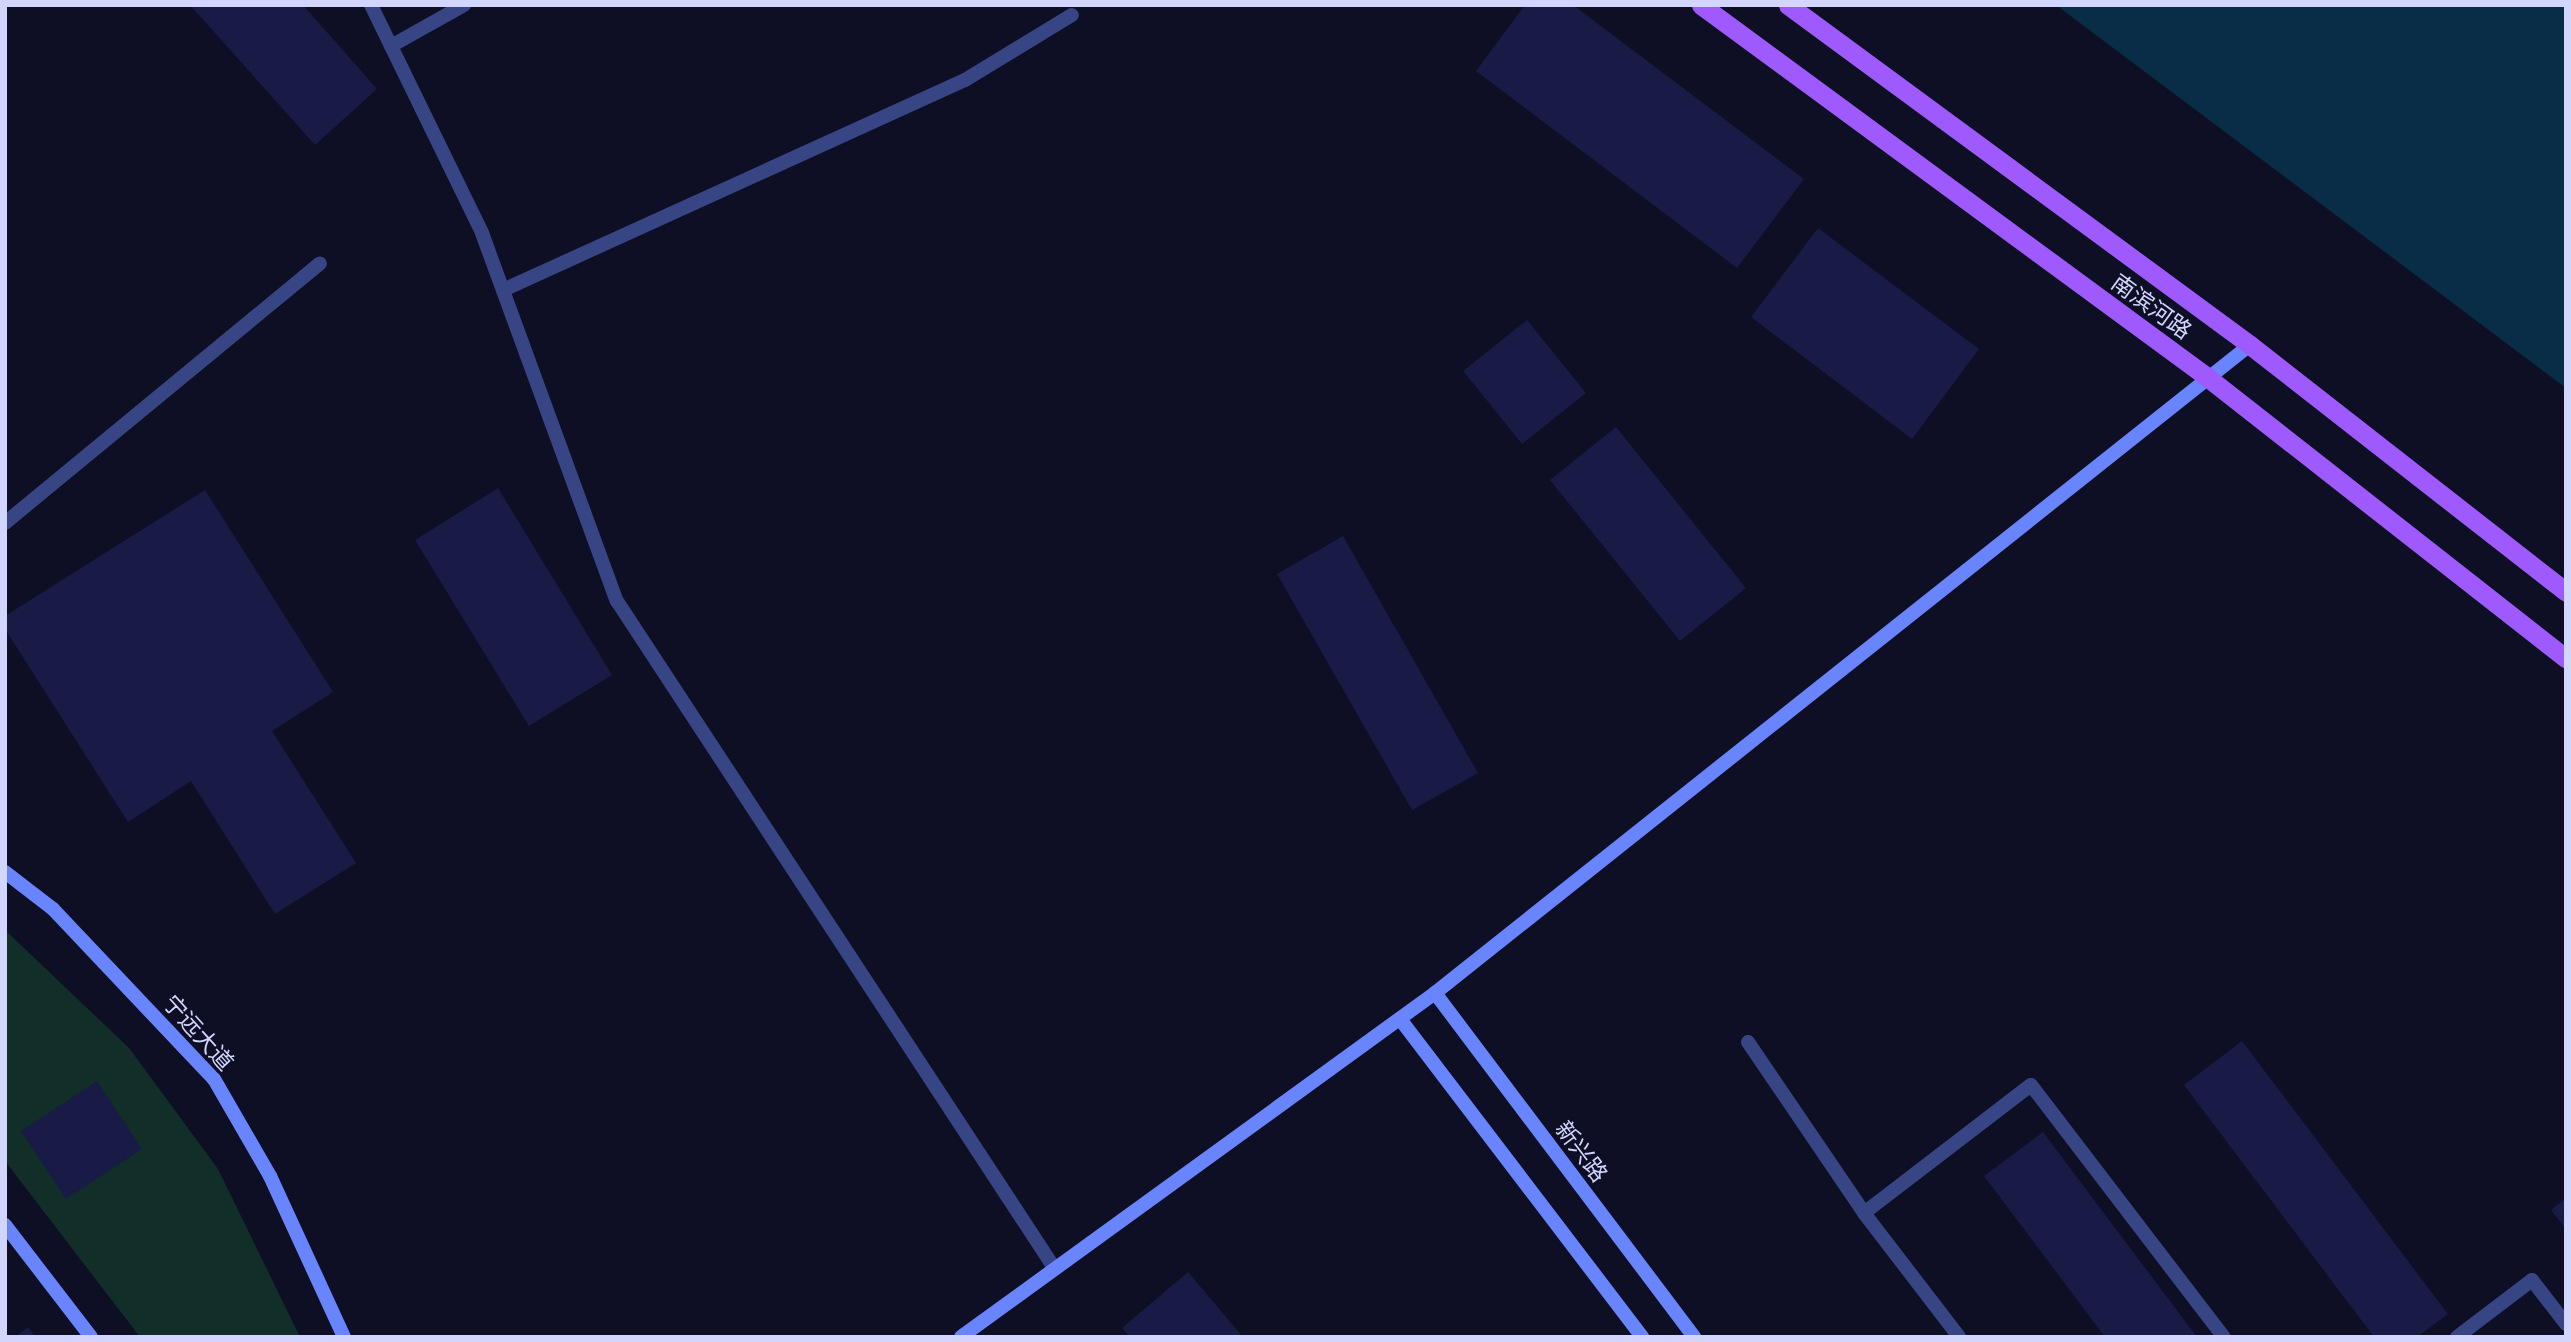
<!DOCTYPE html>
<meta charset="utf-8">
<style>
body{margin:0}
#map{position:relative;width:2571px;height:1342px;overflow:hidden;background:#0e0f25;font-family:"Noto Sans","Noto Sans SC",sans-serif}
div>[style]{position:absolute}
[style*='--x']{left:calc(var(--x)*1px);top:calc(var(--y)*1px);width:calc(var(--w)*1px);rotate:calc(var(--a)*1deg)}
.green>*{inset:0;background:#112f28}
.water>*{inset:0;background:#0a2d47}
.building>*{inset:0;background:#191a46}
.service>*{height:14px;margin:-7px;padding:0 7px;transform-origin:7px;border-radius:7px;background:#384585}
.minor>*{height:14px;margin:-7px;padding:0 7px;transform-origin:7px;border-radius:7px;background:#384585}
.secondary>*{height:14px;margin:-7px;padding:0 7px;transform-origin:7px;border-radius:7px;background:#6984ff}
.primary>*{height:19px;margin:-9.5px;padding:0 9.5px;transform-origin:9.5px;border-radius:9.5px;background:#9e59ff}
span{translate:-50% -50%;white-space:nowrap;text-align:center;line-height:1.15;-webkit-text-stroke:5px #0e0f25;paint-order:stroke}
.street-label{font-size:23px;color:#d2d6ff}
.frame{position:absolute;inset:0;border:7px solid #d2d6ff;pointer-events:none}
</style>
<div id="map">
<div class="green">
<div style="clip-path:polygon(5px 930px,129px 1048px,218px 1169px,300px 1337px,140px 1337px,5px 1161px)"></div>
</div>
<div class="water">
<div style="clip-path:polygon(2056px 5px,2566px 5px,2566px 388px)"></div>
</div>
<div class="building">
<div style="clip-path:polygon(190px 5px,303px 5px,377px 89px,315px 145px)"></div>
<div style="clip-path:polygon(1525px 5px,1573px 5px,1804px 179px,1737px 268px,1476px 71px)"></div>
<div style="clip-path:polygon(1818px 228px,1979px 349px,1912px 439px,1751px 317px)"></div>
<div style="clip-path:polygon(1527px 320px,1586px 393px,1522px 444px,1463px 371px)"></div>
<div style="clip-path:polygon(1616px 427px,1746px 588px,1680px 641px,1550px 480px)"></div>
<div style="clip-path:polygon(498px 488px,612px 675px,529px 726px,415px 540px)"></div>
<div style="clip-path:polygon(205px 490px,333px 692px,272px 731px,356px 863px,275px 914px,191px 781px,128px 822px,5px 629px,5px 616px)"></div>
<div style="clip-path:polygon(1343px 536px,1478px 773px,1412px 810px,1277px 574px)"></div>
<div style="clip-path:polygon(2242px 1041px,2448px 1314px,2417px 1337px,2374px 1337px,2184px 1085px)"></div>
<div style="clip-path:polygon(97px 1081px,142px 1149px,66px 1199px,21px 1131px)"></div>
<div style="clip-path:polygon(2043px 1132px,2197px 1337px,2105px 1337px,1984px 1176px)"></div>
<div style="clip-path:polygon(2566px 1198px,2566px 1229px,2551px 1210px)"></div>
<div style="clip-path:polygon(1188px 1272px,1243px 1337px,1130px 1337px,1122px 1328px)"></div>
<div style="clip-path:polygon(28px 1327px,35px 1337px,15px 1337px)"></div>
</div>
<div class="service">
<div style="--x:391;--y:46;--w:84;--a:-29.3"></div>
<div style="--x:503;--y:290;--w:507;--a:-24.44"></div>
<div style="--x:965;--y:80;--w:125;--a:-31.3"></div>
<div style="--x:5;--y:523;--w:408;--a:-39.5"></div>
</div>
<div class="minor">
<div style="--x:371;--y:5;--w:254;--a:64"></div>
<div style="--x:482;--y:233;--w:392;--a:69.9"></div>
<div style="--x:617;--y:601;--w:795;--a:56.75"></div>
<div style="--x:1748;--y:1042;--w:207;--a:55.8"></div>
<div style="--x:1864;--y:1213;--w:156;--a:52.5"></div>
<div style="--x:1864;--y:1213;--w:210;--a:-37.5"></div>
<div style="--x:2031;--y:1085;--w:317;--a:52.6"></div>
<div style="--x:2457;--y:1337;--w:94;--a:-37.2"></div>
<div style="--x:2532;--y:1280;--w:56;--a:52.3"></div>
</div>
<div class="secondary">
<div style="--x:5;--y:872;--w:61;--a:37.6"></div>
<div style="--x:53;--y:909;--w:234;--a:46.6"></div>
<div style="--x:214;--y:1079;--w:112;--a:60"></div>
<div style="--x:270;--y:1176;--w:177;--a:65.3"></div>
<div style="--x:1435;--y:993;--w:431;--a:53"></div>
<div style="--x:1400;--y:1019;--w:400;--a:52.7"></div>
<div style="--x:5;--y:1225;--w:141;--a:52.5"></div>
<div style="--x:961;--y:1337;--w:586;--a:-35.97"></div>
<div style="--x:1435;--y:993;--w:1041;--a:-38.49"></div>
</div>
<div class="primary">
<div style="--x:1701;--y:5;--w:628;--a:36.32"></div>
<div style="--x:2207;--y:377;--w:456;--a:38.1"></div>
<div style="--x:1788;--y:5;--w:574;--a:36.35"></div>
<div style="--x:2250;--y:345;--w:401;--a:38"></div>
</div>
<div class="street-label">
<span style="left:2152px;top:306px;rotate:36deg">南滨河路</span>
<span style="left:199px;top:1032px;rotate:48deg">宁远大道</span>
<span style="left:1582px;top:1151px;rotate:53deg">新兴路</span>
</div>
<div class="frame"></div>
</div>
